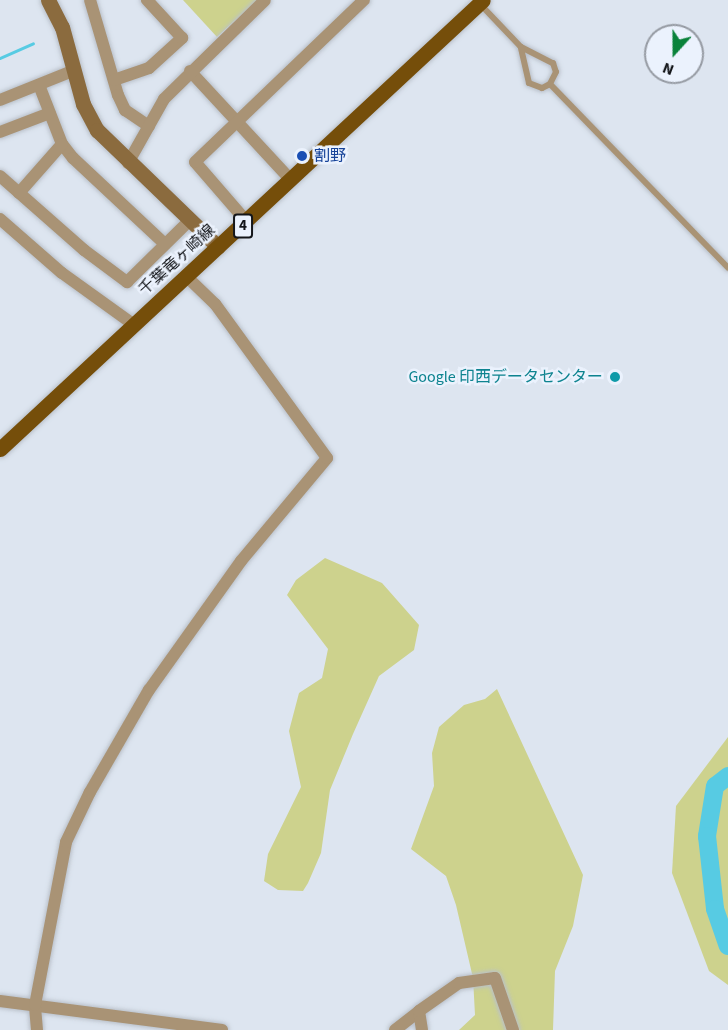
<!DOCTYPE html>
<meta charset="utf-8">
<style>
body{margin:0}
#map{position:relative;width:728px;height:1030px;overflow:hidden;background:#dde5f0;font-family:"Source Sans 3","Noto Sans JP",sans-serif}
div>[style]{position:absolute}
[style*='--x']{left:calc(var(--x)*1px);top:calc(var(--y)*1px);width:calc(var(--w)*1px);rotate:calc(var(--a)*1deg)}
.green>*{inset:0;background:#cdd28d}
.stream>*{height:3px;margin:-1.5px;padding:0 1.5px;transform-origin:1.5px;border-radius:1.5px;background:#57cbe3}
.river>*{height:18px;margin:-9px;padding:0 9px;transform-origin:9px;border-radius:9px;background:#57cbe3}
.roads{filter:drop-shadow(0 0 2px #b9c0c9) drop-shadow(0 0 2px #b9c0c9)}
.lane>*{height:6px;margin:-3px;padding:0 3px;transform-origin:3px;border-radius:3px;background:#a99375}
.street>*{height:12px;margin:-6px;padding:0 6px;transform-origin:6px;border-radius:6px;background:#a99375}
.secondary>*{height:15px;margin:-7.5px;padding:0 7.5px;transform-origin:7.5px;border-radius:7.5px;background:#8b6b3e}
.primary>*{height:15px;margin:-7.5px;padding:0 7.5px;transform-origin:7.5px;border-radius:7.5px;background:#754e0a}
.dots>*{width:16px;height:16px;translate:-50% -50%;box-sizing:border-box;border:3px solid #ebf2fd;border-radius:50%}
span{translate:-50% -50%;white-space:nowrap;text-align:center;line-height:1.15;-webkit-text-stroke:5px #ebf2fd;paint-order:stroke}
.shield-label span{padding:2px 4px;background:#ebf2fd;border:2px solid;border-radius:4px;-webkit-text-stroke-width:0}
.shield-label{font-size:15px;color:#14161a;font-weight:700}
.transit-label{font-size:16px;color:#164399}
.left{translate:0 -50%;text-align:left}
.street-label{font-size:16px;color:#14161a}
.culture-label{font-size:16px;color:#0d838f}
.right{translate:-100% -50%;text-align:right}
.north{position:absolute;left:644px;top:24px;width:60px;height:60px;box-sizing:border-box;background:#ebf2fd;border:2px solid #959aa2;border-radius:50%;rotate:201deg;font-size:16px;font-weight:700;line-height:24px;text-align:center;color:#14161a}
.north::after{content:'';display:block;margin:auto;width:21px;height:27px;background:#09823a;clip-path:polygon(50% 0,100% 100%,50% 72%,0 100%)}
</style>
<div id="map">
<div class="green">
<div style="clip-path:polygon(183px 0,257px 0,217px 37px)"></div>
<div style="clip-path:polygon(325px 558px,382px 583px,419px 625px,414px 650px,379px 676px,353px 734px,330px 790px,321px 853px,308px 883px,303px 891px,278px 890px,264px 881px,268px 854px,301px 787px,289px 731px,299px 693px,322px 678px,328px 649px,287px 595px,296px 580px)"></div>
<div style="clip-path:polygon(497px 689px,583px 875px,573px 926px,555px 971px,553px 1030px,459px 1030px,475px 1015px,473px 978px,456px 905px,446px 876px,411px 849px,434px 786px,432px 753px,439px 727px,464px 705px,485px 699px)"></div>
<div style="clip-path:polygon(728px 737px,728px 985px,709px 971px,672px 873px,676px 806px)"></div>
</div>
<div class="stream">
<div style="--x:0;--y:58;--w:36;--a:-24"></div>
</div>
<div class="river">
<div style="--x:728;--y:776;--w:16;--a:142"></div>
<div style="--x:715;--y:786;--w:51;--a:99.1"></div>
<div style="--x:707;--y:836;--w:73;--a:83.7"></div>
<div style="--x:715;--y:909;--w:39;--a:71"></div>
</div>
<div class="roads">
<div class="lane">
<div style="--x:480;--y:4;--w:59;--a:46.4"></div>
<div style="--x:521;--y:47;--w:36;--a:27"></div>
<div style="--x:553;--y:63;--w:9;--a:72"></div>
<div style="--x:556;--y:72;--w:13;--a:117"></div>
<div style="--x:550;--y:84;--w:9;--a:153"></div>
<div style="--x:542;--y:88;--w:14;--a:-159"></div>
<div style="--x:529;--y:83;--w:37;--a:-103"></div>
<div style="--x:550;--y:84;--w:256;--a:45.9"></div>
</div>
<div class="street">
<div style="--x:90;--y:0;--w:99;--a:73.6"></div>
<div style="--x:118;--y:95;--w:17;--a:65"></div>
<div style="--x:125;--y:110;--w:29;--a:34"></div>
<div style="--x:190;--y:71;--w:149;--a:47.2"></div>
<div style="--x:114;--y:80;--w:37;--a:-19"></div>
<div style="--x:149;--y:68;--w:45;--a:-42.3"></div>
<div style="--x:182;--y:38;--w:52;--a:-132.6"></div>
<div style="--x:39;--y:85;--w:63;--a:68.7"></div>
<div style="--x:62;--y:144;--w:18;--a:52"></div>
<div style="--x:73;--y:158;--w:126;--a:43.1"></div>
<div style="--x:0;--y:100;--w:81;--a:-21.8"></div>
<div style="--x:0;--y:132;--w:53;--a:-20.8"></div>
<div style="--x:128;--y:163;--w:73;--a:-60.6"></div>
<div style="--x:164;--y:99;--w:141;--a:-44.4"></div>
<div style="--x:0;--y:176;--w:112;--a:41.4"></div>
<div style="--x:84;--y:250;--w:54;--a:36.7"></div>
<div style="--x:127;--y:282;--w:88;--a:-44.5"></div>
<div style="--x:19;--y:193;--w:65;--a:-48.7"></div>
<div style="--x:0;--y:219;--w:82;--a:41.1"></div>
<div style="--x:62;--y:273;--w:87;--a:35.7"></div>
<div style="--x:247;--y:222;--w:79;--a:-130.9"></div>
<div style="--x:195;--y:162;--w:234;--a:-43.8"></div>
<div style="--x:0;--y:1001;--w:224;--a:7.4"></div>
<div style="--x:37;--y:1030;--w:25;--a:-95"></div>
<div style="--x:35;--y:1005;--w:166;--a:-79.2"></div>
<div style="--x:66;--y:842;--w:55;--a:-64.4"></div>
<div style="--x:90;--y:792;--w:118;--a:-60"></div>
<div style="--x:149;--y:690;--w:158;--a:-54.5"></div>
<div style="--x:241;--y:561;--w:134;--a:-50.1"></div>
<div style="--x:327;--y:458;--w:190;--a:-126"></div>
<div style="--x:215;--y:304;--w:40;--a:-136"></div>
<div style="--x:395;--y:1030;--w:31;--a:-38"></div>
<div style="--x:422;--y:1030;--w:19;--a:-99"></div>
<div style="--x:419;--y:1011;--w:49;--a:-35"></div>
<div style="--x:459;--y:983;--w:36;--a:-8"></div>
<div style="--x:495;--y:978;--w:55;--a:70.9"></div>
</div>
<div class="secondary">
<div style="--x:48;--y:0;--w:30;--a:63"></div>
<div style="--x:62;--y:27;--w:80;--a:74.7"></div>
<div style="--x:83;--y:104;--w:30;--a:62"></div>
<div style="--x:97;--y:130;--w:168;--a:44"></div>
</div>
<div class="primary">
<div style="--x:0;--y:449;--w:659;--a:-42.91"></div>
</div>
</div>
<div class="dots">
<div style="left:302px;top:156px;background:#1a4fb4"></div>
<div style="left:615px;top:377px;background:#0f9aa8"></div>
</div>
<div class="shield-label">
<span style="left:243px;top:226px">4</span>
</div>
<div class="transit-label">
<span class="left" style="left:314px;top:156px">割野</span>
</div>
<div class="street-label">
<span style="left:177px;top:260px;rotate:-42deg">千葉竜ヶ崎線</span>
</div>
<div class="culture-label">
<span class="right" style="left:603px;top:377px">Google 印西データセンター</span>
</div>
<div class="north">N</div>
</div>
